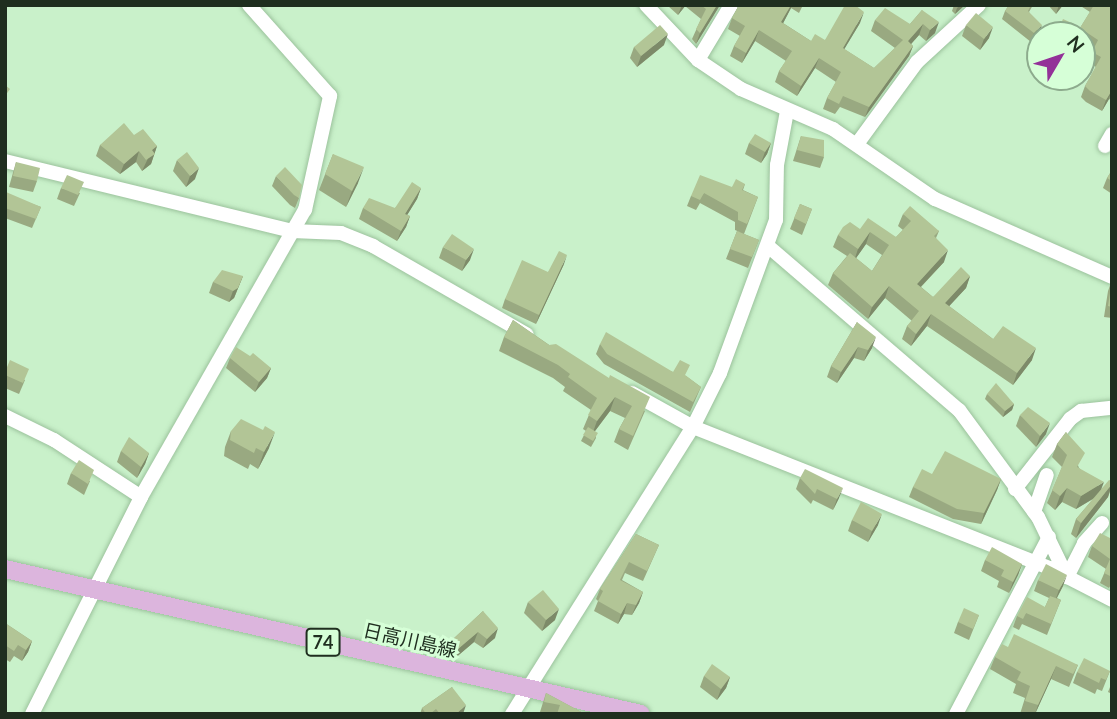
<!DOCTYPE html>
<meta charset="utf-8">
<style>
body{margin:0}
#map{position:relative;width:1117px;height:719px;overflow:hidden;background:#c9f1ca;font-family:Lato,"Noto Sans JP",sans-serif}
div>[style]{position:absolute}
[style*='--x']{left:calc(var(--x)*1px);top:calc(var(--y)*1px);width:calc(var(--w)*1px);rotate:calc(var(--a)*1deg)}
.roads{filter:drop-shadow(0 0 2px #9bc29c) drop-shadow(0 0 2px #9bc29c)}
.minor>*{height:14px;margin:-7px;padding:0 7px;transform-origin:7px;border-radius:7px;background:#fff}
.major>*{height:18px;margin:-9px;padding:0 9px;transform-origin:9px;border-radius:9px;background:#dcb5dd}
.wall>*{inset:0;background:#99a981}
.shaded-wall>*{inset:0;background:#7d8a69}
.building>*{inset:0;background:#b2c596}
span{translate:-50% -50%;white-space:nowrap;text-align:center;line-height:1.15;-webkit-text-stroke:6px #d6ffd7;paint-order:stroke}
.shield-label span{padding:2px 5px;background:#d6ffd7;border:2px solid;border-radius:5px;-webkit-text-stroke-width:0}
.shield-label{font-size:18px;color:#1f2e1f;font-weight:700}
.street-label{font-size:19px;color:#1f2e1f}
.frame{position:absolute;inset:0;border:7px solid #1f2e1f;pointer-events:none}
.north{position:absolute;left:1026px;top:21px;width:70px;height:70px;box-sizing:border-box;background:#d6ffd7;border:2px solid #8dab8d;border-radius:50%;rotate:51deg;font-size:19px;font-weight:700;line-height:28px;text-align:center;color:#1f2e1f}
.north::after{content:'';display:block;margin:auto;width:24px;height:32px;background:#933198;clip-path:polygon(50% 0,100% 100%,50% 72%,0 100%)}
</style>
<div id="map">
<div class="roads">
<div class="minor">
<div style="--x:646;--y:5;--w:76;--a:46.6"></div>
<div style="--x:698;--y:60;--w:52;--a:34"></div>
<div style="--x:741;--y:89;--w:100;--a:23.5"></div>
<div style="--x:833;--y:129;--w:124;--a:34.5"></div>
<div style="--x:935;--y:199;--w:193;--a:23.8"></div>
<div style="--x:698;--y:60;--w:64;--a:-59"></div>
<div style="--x:857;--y:144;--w:102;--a:-53.8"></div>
<div style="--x:917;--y:62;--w:84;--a:-42.6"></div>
<div style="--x:1105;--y:146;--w:14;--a:-60"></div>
<div style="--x:5;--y:161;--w:295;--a:13.7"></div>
<div style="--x:292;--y:231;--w:49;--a:2.3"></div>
<div style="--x:341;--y:233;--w:35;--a:22"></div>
<div style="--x:373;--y:246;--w:177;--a:29.9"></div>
<div style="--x:768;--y:246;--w:252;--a:40.7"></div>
<div style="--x:959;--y:410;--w:133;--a:53.6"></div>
<div style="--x:1038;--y:517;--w:67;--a:64.2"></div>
<div style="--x:632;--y:393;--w:70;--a:29.1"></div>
<div style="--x:693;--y:427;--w:384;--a:21.6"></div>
<div style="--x:1050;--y:568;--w:70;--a:27.3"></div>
<div style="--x:5;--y:416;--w:55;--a:26.1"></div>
<div style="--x:54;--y:440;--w:104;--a:33.2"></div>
<div style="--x:1015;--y:489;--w:89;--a:-51.8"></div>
<div style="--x:1070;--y:419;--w:14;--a:-36"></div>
<div style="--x:1081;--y:411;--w:31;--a:-6"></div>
<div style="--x:1034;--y:512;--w:39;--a:-71"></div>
<div style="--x:1067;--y:577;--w:38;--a:-63"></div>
<div style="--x:1084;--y:543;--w:27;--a:-48"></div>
<div style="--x:32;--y:714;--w:243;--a:-63.3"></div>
<div style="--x:141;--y:497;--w:331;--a:-60.3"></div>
<div style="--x:305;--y:210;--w:117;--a:-77.6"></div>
<div style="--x:330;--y:96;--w:122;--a:-131.7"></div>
<div style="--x:512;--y:714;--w:339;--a:-57.8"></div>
<div style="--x:693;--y:427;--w:60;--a:-63.4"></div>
<div style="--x:720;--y:373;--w:163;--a:-69.9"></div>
<div style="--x:776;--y:220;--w:55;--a:-89"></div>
<div style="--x:777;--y:165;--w:55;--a:-79.5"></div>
<div style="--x:956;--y:714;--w:200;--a:-62.3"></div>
</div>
<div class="major">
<div style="--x:5;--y:569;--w:652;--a:12.84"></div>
</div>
</div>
<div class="wall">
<div style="clip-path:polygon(668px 5px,720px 5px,696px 44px,692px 39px,701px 19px,685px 6px,678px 15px,668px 6px)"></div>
<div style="clip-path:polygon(739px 5px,803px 5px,799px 13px,791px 8px,783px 23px,811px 41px,825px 40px,860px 23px,844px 49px,874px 68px,895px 48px,871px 31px,875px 20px,910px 24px,922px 10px,935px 33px,926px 41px,919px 35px,911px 44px,913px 46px,909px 56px,865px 117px,840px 107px,835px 114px,823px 109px,827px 98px,836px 82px,815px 68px,797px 96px,775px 82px,779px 71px,786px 61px,755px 41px,742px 63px,730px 56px,734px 46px,740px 36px,728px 29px,732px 18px)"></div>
<div style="clip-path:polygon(954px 5px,965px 5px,955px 14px,952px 11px)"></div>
<div style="clip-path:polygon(1009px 5px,1033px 5px,1029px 12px,1039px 33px,1031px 42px,1002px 19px,1005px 11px)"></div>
<div style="clip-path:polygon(1048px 5px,1063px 5px,1056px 14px)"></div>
<div style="clip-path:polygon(1079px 5px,1112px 5px,1112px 101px,1109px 99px,1102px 111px,1086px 102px,1081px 97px,1085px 86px,1096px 67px,1088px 62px,1093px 49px,1082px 42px,1082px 35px,1077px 35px,1080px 28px,1090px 12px)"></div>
<div style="clip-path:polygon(966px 25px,989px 38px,980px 50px,962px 36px)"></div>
<div style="clip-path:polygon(664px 45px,637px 67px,630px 58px,634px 47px)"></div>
<div style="clip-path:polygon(134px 135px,157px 146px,151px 164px,142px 171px,136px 162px,120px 174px,96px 156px,100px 145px)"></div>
<div style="clip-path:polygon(801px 136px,824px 157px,820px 168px,793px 161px)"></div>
<div style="clip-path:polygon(749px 143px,771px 143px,767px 154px,761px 163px,745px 154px)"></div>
<div style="clip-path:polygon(333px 154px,358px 183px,346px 207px,319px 190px)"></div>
<div style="clip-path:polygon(177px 160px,195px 179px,186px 187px,173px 171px)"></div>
<div style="clip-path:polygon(16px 162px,37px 181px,33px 192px,9px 187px)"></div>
<div style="clip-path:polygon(1112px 170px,1112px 194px,1103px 188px,1107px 178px)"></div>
<div style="clip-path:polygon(276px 176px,299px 198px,295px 208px,290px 205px,272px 186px)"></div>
<div style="clip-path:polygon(745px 184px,743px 190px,758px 197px,744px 234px,759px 240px,748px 268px,726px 259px,737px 231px,742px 233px,735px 230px,735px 222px,700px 203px,696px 210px,687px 206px,691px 196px)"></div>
<div style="clip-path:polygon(61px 188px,80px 193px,74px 206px,57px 199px)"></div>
<div style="clip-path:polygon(421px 188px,417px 199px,407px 215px,410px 216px,406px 227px,397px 241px,359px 219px,363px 208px,395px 208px)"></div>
<div style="clip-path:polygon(5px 194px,41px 207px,32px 228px,5px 218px)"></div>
<div style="clip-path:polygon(800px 204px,812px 209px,802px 235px,790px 229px)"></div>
<div style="clip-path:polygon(evenodd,903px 214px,939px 231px,936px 238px,944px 262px,921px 287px,933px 297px,970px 276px,966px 288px,949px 306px,993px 339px,1032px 360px,1013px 385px,927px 326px,911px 346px,902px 339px,907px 326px,912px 321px,885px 298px,868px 319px,828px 285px,833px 273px,847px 256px,833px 247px,838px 235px,860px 229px,896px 237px,903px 230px,898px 226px,903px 214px,866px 244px,882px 255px,872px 271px,856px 258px,866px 244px)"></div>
<div style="clip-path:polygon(443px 247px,470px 260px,462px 271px,439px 258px)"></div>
<div style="clip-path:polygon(564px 264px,536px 324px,502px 308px,505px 299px,548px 272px)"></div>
<div style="clip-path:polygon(243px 276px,234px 298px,229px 302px,209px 293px,213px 282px)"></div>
<div style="clip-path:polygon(1112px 280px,1112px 318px,1104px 317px,1108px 291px)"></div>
<div style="clip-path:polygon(513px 320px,645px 411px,628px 450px,614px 442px,619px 429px,625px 418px,610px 411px,595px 431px,596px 438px,591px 447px,581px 441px,586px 431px,583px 429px,591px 410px,563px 391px,565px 387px,553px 378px,499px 351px,504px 337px)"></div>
<div style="clip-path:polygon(857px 322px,872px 348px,864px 361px,854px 358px,837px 383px,827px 377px,831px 366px)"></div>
<div style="clip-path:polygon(600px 344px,673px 372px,686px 376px,701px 387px,690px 412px,604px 364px,596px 354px)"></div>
<div style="clip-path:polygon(230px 358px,271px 368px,267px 378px,255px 392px,226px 368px)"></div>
<div style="clip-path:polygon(5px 372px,25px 380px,19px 394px,5px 388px)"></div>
<div style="clip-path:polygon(987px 394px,1014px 404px,1012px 410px,1003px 417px,985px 399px)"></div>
<div style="clip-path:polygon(1020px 415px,1046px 434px,1036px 447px,1016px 426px)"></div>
<div style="clip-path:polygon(231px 431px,269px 448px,258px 469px,250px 464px,248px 469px,224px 456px,225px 447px)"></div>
<div style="clip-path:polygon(1066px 432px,1079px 468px,1101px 489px,1112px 481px,1112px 486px,1108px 497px,1076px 538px,1071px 534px,1076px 519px,1093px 499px,1076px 509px,1062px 502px,1055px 510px,1047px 503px,1062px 467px,1052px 457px,1057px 444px)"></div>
<div style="clip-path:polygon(121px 451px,149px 453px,145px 464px,137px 478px,117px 462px)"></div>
<div style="clip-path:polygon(71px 473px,90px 481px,84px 495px,67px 484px)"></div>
<div style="clip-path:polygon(932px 474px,1001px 479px,997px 490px,981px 524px,953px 519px,909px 497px,913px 487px)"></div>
<div style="clip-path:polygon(800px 478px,839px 498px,833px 510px,813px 500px,811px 504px,796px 489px)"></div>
<div style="clip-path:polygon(852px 520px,878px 525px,868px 542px,848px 531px)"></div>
<div style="clip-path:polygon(636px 534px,659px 545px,643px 581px,625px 573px,622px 580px,643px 592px,639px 603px,632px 615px,624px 614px,618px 624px,594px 611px,598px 601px,596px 599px,600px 589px)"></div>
<div style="clip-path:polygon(1112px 539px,1112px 583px,1109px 588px,1100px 583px,1106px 569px,1088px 557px,1092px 546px)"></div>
<div style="clip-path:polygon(985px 560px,1022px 564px,1018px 575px,1009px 593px,997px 587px,999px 581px,981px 571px)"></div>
<div style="clip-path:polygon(1038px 580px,1063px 586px,1057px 598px,1061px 600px,1047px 635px,1022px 624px,1019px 630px,1013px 627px,1017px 616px,1045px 607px,1049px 598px,1034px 591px)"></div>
<div style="clip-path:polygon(528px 602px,555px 620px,542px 631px,524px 613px)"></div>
<div style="clip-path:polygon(483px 611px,495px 638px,483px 648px,474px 642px,454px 659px,447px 651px,451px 641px)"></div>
<div style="clip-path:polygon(979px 615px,969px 640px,954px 633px,958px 622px)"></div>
<div style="clip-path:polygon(5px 623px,32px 641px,28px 652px,22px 661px,14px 656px,10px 662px,5px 659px)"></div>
<div style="clip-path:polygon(1008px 647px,1078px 665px,1069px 687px,1051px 679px,1035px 714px,1020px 714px,1025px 698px,1013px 693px,1016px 684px,990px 669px,995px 657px)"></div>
<div style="clip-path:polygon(1110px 671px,1102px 691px,1097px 689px,1095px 694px,1073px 683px,1077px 672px)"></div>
<div style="clip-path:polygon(704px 676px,730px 677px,726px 688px,717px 700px,700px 687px)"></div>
<div style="clip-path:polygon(1112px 682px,1112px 694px,1108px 692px)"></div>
<div style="clip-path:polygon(452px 687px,463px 714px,420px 714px,422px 708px)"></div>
<div style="clip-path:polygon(546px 693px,585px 714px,548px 714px,540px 712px)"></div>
</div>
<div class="shaded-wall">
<div style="clip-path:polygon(682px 5px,686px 5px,678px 15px)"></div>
<div style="clip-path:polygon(717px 5px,720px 5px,696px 44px,700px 33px)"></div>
<div style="clip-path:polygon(791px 5px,792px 5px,791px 8px,778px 33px,781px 22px)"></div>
<div style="clip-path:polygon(961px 5px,965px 5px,955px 14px,957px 8px)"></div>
<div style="clip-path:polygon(1059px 5px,1063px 5px,1056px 14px)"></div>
<div style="clip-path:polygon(864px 12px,860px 23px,839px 58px,843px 48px)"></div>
<div style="clip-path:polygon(939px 22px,935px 33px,926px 41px,930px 30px)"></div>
<div style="clip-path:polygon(923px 24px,919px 35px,904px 52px,908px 41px)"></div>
<div style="clip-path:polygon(1042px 25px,1039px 33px,1031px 42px,1034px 33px)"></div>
<div style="clip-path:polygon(993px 27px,989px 38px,980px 50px,984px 39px)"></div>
<div style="clip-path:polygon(759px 30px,755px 41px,742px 63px,746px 53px)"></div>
<div style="clip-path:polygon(668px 34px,664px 45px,637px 67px,641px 56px)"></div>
<div style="clip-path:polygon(913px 46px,909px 56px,865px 117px,869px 107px)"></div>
<div style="clip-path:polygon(819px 58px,815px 68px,797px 96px,801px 86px)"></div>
<div style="clip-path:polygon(1112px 90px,1109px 99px,1102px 111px,1106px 100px)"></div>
<div style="clip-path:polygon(771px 143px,767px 154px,761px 163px,765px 152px)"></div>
<div style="clip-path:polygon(157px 146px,151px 164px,142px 171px,152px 150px)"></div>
<div style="clip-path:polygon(139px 151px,136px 162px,120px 174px,124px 164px)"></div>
<div style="clip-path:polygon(364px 167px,358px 183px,346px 207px,352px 191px)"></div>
<div style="clip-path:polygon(199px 168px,195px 179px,186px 187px,190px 176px)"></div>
<div style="clip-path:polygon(421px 188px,417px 199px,401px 225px,405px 214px)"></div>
<div style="clip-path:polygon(410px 216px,406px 227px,397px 241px,401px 231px)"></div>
<div style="clip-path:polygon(870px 232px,866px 244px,854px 261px,858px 249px)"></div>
<div style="clip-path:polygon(474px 249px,470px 260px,462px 271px,466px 260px)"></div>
<div style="clip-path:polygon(948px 250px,944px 262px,912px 296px,917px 284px)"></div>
<div style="clip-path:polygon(567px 255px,564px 264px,536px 324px,539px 315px)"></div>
<div style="clip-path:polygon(243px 276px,234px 298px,229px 302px,233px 291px)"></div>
<div style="clip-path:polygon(970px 276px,966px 288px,941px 315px,945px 303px)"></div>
<div style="clip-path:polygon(889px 286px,885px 298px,868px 319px,872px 307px)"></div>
<div style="clip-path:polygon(931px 314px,927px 326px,911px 346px,916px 334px)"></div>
<div style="clip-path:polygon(876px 337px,872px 348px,864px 361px,868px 350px)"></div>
<div style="clip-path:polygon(858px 347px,854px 358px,837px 383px,841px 372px)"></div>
<div style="clip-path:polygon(1036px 348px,1032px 360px,1013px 385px,1017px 373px)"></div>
<div style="clip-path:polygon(271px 368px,267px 378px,255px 392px,259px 382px)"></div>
<div style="clip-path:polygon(615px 397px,610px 411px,592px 435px,597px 421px)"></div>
<div style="clip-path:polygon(1014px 404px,1012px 410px,1003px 417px,1005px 411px)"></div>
<div style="clip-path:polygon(1050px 423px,1046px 434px,1036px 447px,1040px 436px)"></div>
<div style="clip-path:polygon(275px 432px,269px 448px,258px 469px,264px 452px)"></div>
<div style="clip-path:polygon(149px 453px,145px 464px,137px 478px,141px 467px)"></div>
<div style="clip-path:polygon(1001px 479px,997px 490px,981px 524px,984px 513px)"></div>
<div style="clip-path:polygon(1104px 482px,1099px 495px,1076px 509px,1081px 496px)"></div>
<div style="clip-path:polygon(1112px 484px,1108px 497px,1076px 538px,1081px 523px)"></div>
<div style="clip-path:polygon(843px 488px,839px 498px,833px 510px,837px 499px)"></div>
<div style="clip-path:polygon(1067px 488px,1062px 502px,1055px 510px,1060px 496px)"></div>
<div style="clip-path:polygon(882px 514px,878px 525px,868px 542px,872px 531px)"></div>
<div style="clip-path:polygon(1022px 564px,1018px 575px,1009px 593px,1013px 582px)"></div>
<div style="clip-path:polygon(1067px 575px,1063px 586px,1055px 601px,1059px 590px)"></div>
<div style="clip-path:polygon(643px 592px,639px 603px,632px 615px,636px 605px)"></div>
<div style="clip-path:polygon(627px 603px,624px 614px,618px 624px,621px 614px)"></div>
<div style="clip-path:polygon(559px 609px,555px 620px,542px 631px,546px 620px)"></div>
<div style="clip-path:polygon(498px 628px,495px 638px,483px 648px,487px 639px)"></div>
<div style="clip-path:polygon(478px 632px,474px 642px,454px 659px,458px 649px)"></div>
<div style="clip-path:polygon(32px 641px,28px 652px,22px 661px,26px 650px)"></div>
<div style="clip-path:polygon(1056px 666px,1051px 679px,1035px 714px,1038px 705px)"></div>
<div style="clip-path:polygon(730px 677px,726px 688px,717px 700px,721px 689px)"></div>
<div style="clip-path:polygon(466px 705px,463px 714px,456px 714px)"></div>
</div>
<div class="building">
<div style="clip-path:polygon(701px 5px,717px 5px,700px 33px,696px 29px,706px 9px)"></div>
<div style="clip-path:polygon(739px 5px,791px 5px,781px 22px,811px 41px,815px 34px,825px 40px,845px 5px,855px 5px,864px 12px,843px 48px,874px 68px,903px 40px,875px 20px,885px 8px,910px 24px,922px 10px,939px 22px,930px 30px,923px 24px,908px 41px,913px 46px,869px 107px,843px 96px,839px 104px,827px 98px,841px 72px,819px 58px,801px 86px,779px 71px,792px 51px,759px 30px,746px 53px,734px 46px,745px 26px,732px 18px)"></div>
<div style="clip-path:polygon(1009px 5px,1031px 5px,1028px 11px,1042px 25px,1034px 33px,1005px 11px)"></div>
<div style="clip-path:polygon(1094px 5px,1112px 5px,1112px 90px,1106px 100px,1090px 91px,1085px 86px,1101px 57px,1092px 52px,1098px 40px,1080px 28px)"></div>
<div style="clip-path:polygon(976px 13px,993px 27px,984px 39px,966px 25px)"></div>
<div style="clip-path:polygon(1063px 19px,1074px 24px,1069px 35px,1056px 35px)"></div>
<div style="clip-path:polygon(660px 25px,668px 34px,641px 56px,634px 47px)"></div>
<div style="clip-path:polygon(5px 85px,10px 89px,5px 96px)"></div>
<div style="clip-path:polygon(124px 123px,134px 135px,143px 129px,157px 146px,152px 150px,155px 154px,146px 160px,139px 151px,124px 164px,100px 145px)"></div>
<div style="clip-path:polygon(755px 134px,771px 143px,765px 152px,749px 143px)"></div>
<div style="clip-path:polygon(801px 136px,824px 140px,824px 157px,797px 150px)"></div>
<div style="clip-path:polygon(187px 152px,199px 168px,190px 176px,177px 160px)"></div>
<div style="clip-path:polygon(333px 154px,364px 167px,352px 191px,325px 174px)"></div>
<div style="clip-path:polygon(16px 162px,40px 168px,37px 181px,13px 176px)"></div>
<div style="clip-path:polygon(285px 167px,302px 185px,299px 198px,294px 195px,276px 176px)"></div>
<div style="clip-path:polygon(1112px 170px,1112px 181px,1107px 178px)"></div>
<div style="clip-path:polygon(67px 175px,84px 182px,78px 195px,61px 188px)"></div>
<div style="clip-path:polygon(700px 175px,732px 187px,736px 179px,745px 184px,742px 190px,758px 197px,747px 224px,738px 220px,738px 212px,704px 193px,700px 200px,691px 196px)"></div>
<div style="clip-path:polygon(412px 182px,421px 188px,405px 214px,410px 216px,401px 231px,363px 208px,369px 198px,395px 208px)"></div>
<div style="clip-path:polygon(6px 192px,41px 207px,36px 219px,5px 208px)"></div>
<div style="clip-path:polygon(800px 204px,812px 209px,806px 224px,794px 218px)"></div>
<div style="clip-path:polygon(910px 206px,939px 231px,934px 236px,948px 250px,917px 284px,933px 297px,961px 267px,970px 276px,945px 303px,993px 339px,1003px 326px,1036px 348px,1017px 373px,931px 314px,916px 334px,907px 326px,919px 311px,889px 286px,872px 307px,833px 273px,850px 253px,872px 271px,889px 245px,870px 232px,858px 249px,838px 235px,843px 227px,850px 222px,860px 229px,868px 218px,896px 237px,911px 221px,903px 214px)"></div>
<div style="clip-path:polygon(737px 231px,759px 240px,752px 257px,730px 249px)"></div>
<div style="clip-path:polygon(452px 234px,474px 249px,466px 260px,443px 247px)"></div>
<div style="clip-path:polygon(559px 251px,567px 255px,539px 315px,505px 299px,522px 260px,548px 272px)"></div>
<div style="clip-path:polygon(222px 270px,243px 276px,238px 288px,233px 291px,213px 282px)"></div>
<div style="clip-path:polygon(1112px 280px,1112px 307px,1108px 306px)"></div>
<div style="clip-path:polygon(513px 320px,549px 345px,556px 344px,609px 378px,610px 375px,650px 397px,633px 436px,619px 429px,632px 406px,615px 397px,597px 421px,588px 415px,597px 398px,568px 377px,570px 374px,558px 365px,504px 337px)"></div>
<div style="clip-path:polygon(857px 322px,876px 337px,868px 350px,858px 347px,841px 372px,831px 366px)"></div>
<div style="clip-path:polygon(606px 332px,673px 372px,680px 360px,690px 365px,685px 375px,701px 387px,693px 402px,607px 354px,600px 344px)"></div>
<div style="clip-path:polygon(236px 347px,250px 356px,253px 353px,271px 368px,259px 382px,230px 358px)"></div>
<div style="clip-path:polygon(10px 360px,29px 369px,23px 383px,5px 375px,5px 372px)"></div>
<div style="clip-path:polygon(996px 383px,1014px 404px,1005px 411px,987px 394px)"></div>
<div style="clip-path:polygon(1028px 407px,1050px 423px,1040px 436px,1020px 415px)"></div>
<div style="clip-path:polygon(241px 419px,263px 430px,265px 426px,275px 432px,264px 452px,256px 448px,254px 453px,230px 440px,231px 431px)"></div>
<div style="clip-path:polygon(588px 427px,598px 433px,593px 441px,583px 435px)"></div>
<div style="clip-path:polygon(1066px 432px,1085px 453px,1077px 467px,1104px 482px,1081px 496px,1067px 488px,1060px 496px,1052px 490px,1067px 455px,1057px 444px)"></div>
<div style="clip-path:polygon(129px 437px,149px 453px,141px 467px,121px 451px)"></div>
<div style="clip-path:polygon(945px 451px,1001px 479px,984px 513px,957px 509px,913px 487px,922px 469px,932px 474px)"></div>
<div style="clip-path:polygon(79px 460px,94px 470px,88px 484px,71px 473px)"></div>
<div style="clip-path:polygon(805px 469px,843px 488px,837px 499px,817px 489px,815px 494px,800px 478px)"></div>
<div style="clip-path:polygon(1109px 480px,1112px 481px,1112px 484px,1081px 523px,1076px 519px)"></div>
<div style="clip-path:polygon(861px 502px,882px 514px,872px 531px,852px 520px)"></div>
<div style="clip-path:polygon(1100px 533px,1112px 539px,1112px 577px,1104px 573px,1110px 559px,1092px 546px)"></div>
<div style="clip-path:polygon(636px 534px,659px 545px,647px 571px,629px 562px,620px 580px,643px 592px,636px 605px,627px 603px,621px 614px,598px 601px,603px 591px,600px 589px)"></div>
<div style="clip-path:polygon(992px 547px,1022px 564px,1013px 582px,1001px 576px,1004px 570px,985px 560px)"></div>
<div style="clip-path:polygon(1046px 564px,1067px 575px,1059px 590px,1038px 580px)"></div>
<div style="clip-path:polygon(543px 590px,559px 609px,546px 620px,528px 602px)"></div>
<div style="clip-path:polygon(1050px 596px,1061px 600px,1051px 624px,1026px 613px,1023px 619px,1017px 616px,1027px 597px,1045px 607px)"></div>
<div style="clip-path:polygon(964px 608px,979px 615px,973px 629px,958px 622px)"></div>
<div style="clip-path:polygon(483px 611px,498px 628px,487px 639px,478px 632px,458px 649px,451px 641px)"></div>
<div style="clip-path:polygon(5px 623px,32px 641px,26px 650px,18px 645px,14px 651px,5px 645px)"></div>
<div style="clip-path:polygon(1014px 634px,1078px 665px,1073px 674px,1056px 666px,1038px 705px,1025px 701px,1030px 686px,1017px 680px,1021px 672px,995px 657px,1002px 644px,1008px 647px)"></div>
<div style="clip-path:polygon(1084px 658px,1110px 671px,1106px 680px,1101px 678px,1099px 683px,1077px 672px)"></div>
<div style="clip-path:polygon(712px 664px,730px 677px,721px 689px,704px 676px)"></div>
<div style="clip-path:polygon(452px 687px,466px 705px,456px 714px,440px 714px,436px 709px,430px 714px,426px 714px,422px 708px)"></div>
<div style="clip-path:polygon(546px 693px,585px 714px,557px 714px,560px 705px,544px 702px)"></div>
</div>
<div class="shield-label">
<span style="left:323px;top:642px">74</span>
</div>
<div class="street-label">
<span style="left:410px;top:640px;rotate:13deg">日高川島線</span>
</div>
<div class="frame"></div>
<div class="north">N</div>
</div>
